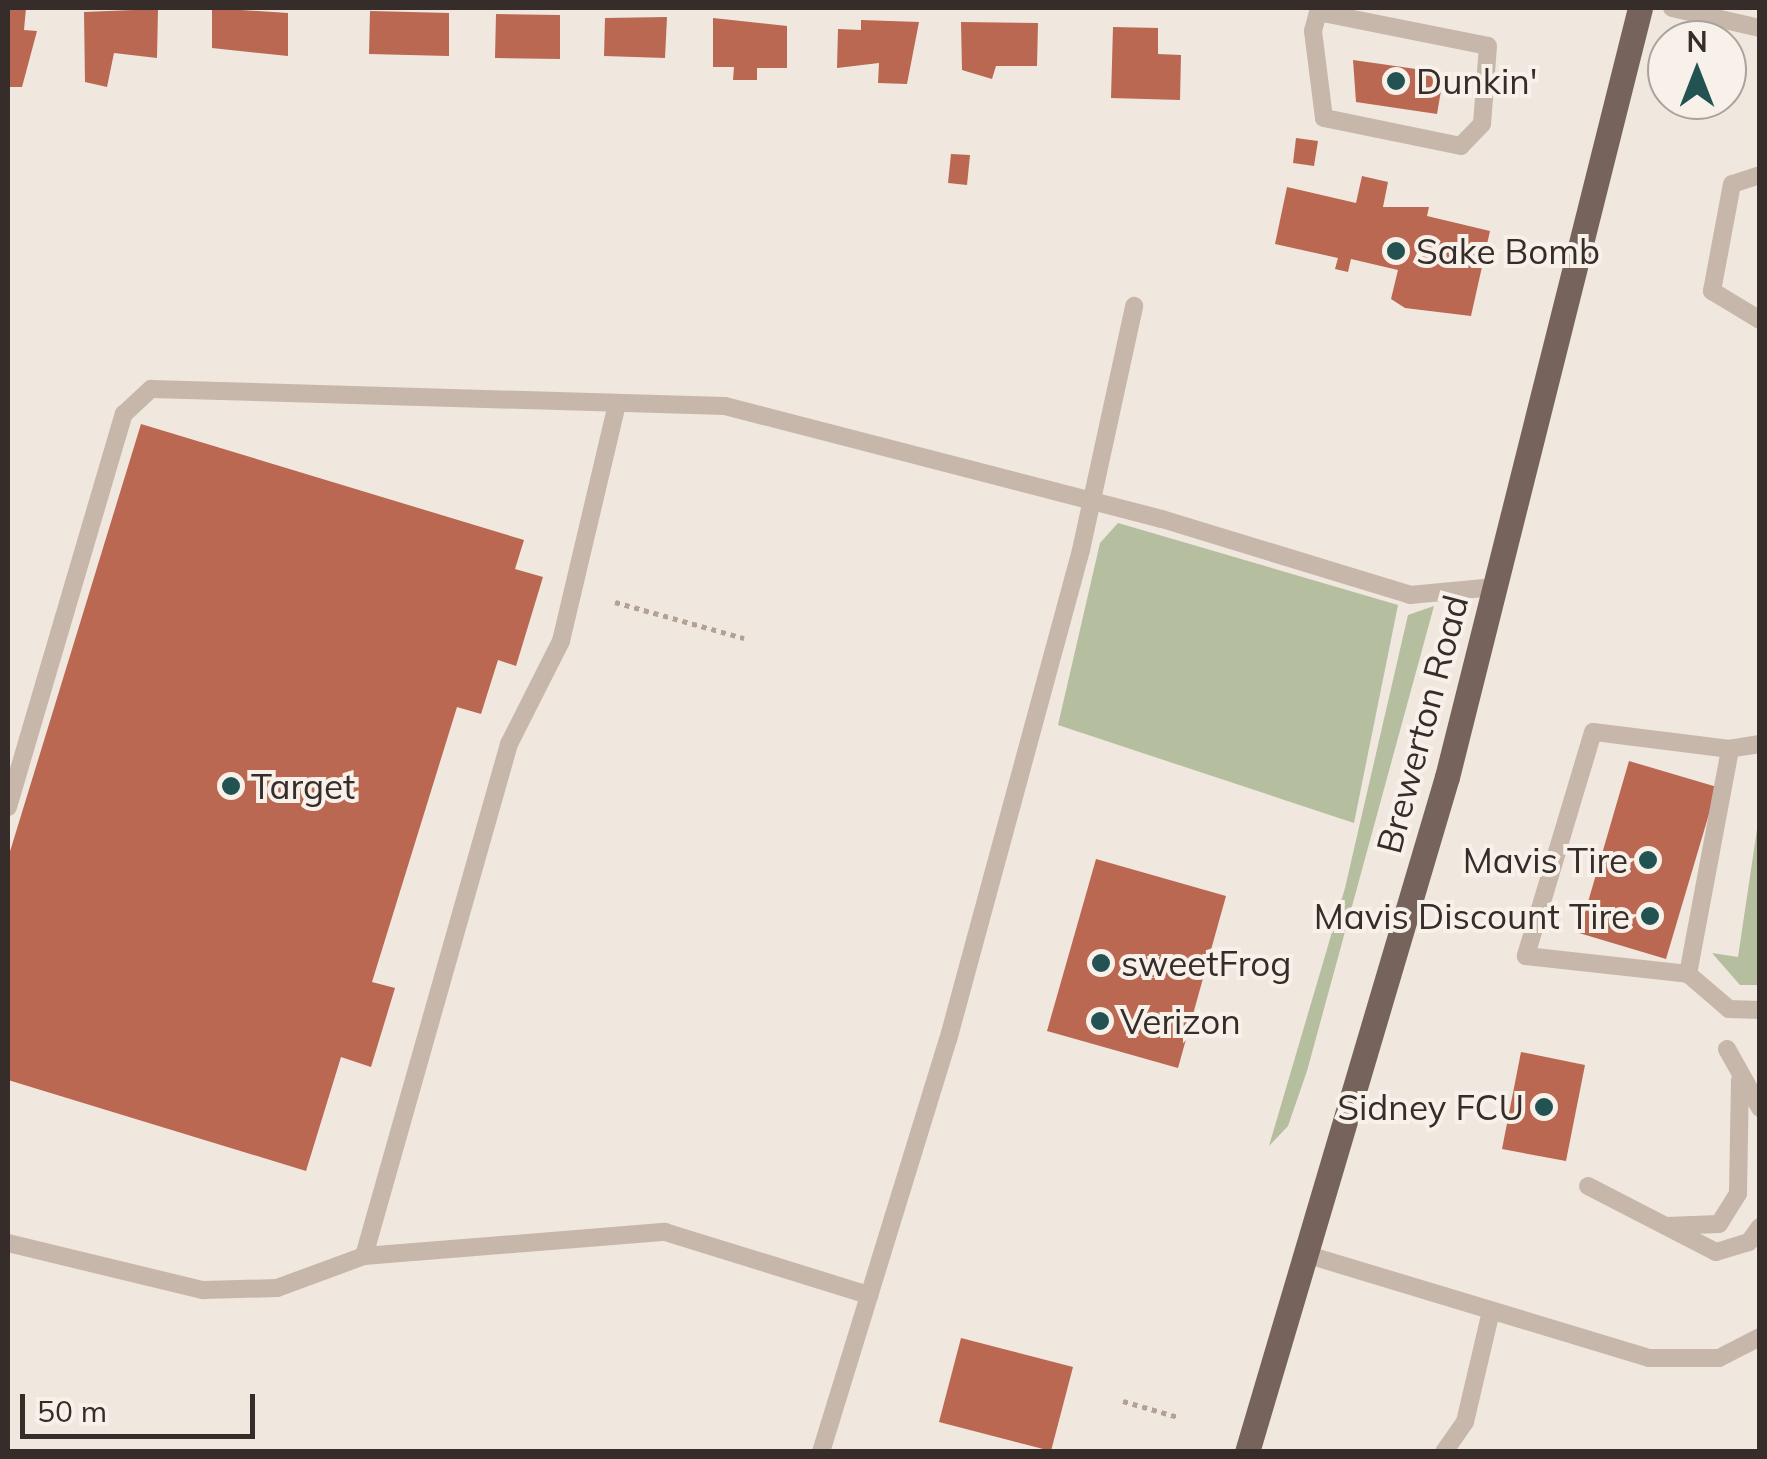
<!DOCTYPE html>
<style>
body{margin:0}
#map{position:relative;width:1767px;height:1459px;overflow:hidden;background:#f0e7de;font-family:Mulish,sans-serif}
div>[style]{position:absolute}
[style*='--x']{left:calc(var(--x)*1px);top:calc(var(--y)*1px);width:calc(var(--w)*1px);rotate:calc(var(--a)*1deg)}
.green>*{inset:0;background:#b5be9f}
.building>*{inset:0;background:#ba6852}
.path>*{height:5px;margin-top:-2.5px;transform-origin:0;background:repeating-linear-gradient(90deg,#b3a195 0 5px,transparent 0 10px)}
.lane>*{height:18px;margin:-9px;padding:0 9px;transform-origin:9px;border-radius:9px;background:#c7b7ab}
.primary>*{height:25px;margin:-12.5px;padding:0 12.5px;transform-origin:12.5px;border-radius:12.5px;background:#76645c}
.dots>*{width:28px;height:28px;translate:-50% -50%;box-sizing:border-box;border:5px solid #f8f1ea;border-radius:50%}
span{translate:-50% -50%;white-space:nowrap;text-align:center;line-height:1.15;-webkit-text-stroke:8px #f8f1ea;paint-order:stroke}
.poi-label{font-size:35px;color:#362d2a}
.left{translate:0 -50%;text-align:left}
.right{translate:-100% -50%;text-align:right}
.street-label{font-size:35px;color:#362d2a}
.frame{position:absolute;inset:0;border:10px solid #362d2a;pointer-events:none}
.north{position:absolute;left:1647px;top:20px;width:100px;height:100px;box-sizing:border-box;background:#f8f1ea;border:2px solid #aaa39d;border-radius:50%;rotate:0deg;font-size:28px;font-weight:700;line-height:40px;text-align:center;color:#362d2a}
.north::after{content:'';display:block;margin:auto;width:35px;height:45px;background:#235253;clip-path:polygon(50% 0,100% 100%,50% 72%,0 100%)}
.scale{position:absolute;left:20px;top:1394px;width:235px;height:45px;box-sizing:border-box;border:5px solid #362d2a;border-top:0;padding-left:12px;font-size:30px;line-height:35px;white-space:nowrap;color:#362d2a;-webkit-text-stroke:8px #f8f1ea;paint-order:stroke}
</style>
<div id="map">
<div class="green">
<div style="clip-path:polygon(1118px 523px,1398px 605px,1354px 823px,1058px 725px,1100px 543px)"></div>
<div style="clip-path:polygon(1434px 606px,1307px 1071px,1288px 1126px,1269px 1146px,1345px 888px,1408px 615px)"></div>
<div style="clip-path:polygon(1759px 816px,1759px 985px,1740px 985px,1712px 953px,1738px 957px)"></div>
</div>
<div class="building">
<div style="clip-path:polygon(8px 8px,26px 8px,24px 30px,37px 31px,22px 87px,8px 87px)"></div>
<div style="clip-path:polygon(212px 8px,288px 13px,288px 56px,212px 48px)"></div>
<div style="clip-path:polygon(158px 9px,157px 58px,114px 53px,107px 87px,85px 82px,84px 12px)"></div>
<div style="clip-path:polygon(370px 11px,449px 13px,449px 56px,369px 54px)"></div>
<div style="clip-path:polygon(496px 14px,560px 15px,560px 59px,495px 58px)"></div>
<div style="clip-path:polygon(667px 17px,665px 58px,604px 56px,605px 18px)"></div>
<div style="clip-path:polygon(713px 18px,787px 26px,787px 68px,757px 68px,757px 80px,733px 80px,734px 67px,713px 67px)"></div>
<div style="clip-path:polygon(861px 20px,919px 22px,907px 84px,878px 83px,879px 63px,837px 68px,838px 29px,861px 30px)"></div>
<div style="clip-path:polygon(961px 22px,1038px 23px,1037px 66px,996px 66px,992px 79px,962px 70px)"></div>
<div style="clip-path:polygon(1113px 27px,1158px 28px,1158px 54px,1181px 55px,1180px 100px,1111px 98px)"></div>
<div style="clip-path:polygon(1353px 60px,1444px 73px,1437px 114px,1356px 102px)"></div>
<div style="clip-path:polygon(1296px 138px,1318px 141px,1314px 166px,1293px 163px)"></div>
<div style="clip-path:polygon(951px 154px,970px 155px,967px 185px,948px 183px)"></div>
<div style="clip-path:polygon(1362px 176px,1388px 182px,1383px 207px,1429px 207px,1427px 216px,1490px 231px,1471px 316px,1405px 308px,1391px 299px,1398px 270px,1351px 259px,1348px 272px,1335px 269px,1338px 258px,1275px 244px,1287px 187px,1356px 203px)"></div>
<div style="clip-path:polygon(141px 424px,524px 540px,515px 569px,543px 577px,516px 666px,498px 660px,481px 714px,457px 707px,372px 982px,395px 988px,371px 1067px,341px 1057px,306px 1171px,8px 1080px,8px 858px)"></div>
<div style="clip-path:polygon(1629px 761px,1717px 787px,1666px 959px,1579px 933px)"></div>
<div style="clip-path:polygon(1096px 859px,1226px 896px,1178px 1068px,1047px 1031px)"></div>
<div style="clip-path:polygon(1521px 1052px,1585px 1065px,1566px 1161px,1502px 1149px)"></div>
<div style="clip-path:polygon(961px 1338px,1073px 1367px,1051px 1451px,939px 1422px)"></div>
</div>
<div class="path">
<div style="--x:615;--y:602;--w:134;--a:15.6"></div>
<div style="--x:1123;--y:1401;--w:57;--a:16.2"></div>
</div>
<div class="lane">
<div style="--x:1672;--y:8;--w:90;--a:12.8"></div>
<div style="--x:1318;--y:12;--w:173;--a:11.3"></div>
<div style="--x:1488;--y:46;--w:78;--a:94.4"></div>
<div style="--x:1482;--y:124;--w:30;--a:134"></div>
<div style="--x:1461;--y:146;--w:140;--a:-168.4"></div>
<div style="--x:1324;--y:118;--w:88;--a:-97.2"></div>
<div style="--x:1313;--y:31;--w:24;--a:-75"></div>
<div style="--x:1760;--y:175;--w:29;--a:162"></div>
<div style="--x:1732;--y:184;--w:109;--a:100.6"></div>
<div style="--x:1712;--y:291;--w:56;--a:31.1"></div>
<div style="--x:1760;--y:744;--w:30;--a:171"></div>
<div style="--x:1730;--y:749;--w:138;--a:-172.9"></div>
<div style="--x:1593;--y:732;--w:234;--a:106.7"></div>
<div style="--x:1526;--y:956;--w:163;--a:6.3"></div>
<div style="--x:1688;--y:974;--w:54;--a:40.5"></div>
<div style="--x:1729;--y:1009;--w:31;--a:2"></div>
<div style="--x:8;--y:807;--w:410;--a:-73.6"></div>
<div style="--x:124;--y:414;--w:37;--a:-43"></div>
<div style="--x:151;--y:389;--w:574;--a:1.7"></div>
<div style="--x:725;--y:406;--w:451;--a:14.5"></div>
<div style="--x:1162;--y:519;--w:259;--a:17"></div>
<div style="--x:1410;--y:595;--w:85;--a:-5.4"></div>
<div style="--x:1688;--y:974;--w:229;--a:-79.4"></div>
<div style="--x:1727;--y:1049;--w:68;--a:60.8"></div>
<div style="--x:1588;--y:1186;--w:144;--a:27.3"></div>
<div style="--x:1716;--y:1252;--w:34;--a:-17"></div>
<div style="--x:1749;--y:1242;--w:19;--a:-54"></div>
<div style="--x:1666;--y:1226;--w:53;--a:-2.2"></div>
<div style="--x:1719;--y:1224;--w:36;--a:-58"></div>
<div style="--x:1738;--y:1193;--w:113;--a:-89"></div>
<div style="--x:8;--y:1243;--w:201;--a:13.6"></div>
<div style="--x:203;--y:1290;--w:74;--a:-1.5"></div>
<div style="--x:277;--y:1288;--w:93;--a:-20.2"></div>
<div style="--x:364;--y:1256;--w:302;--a:-4.6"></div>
<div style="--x:665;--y:1232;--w:214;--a:17.2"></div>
<div style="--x:1305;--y:1254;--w:359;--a:16.8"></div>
<div style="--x:1649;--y:1358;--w:70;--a:0"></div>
<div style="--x:1719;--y:1358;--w:46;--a:-27.1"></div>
<div style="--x:364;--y:1256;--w:532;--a:-74.19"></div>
<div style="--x:509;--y:744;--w:115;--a:-63.2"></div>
<div style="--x:561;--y:641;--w:244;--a:-76.7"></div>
<div style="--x:821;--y:1452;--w:431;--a:-72.9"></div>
<div style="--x:948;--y:1040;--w:508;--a:-74.81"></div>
<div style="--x:1081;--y:550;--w:250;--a:-77.7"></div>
<div style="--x:1444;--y:1452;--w:37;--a:-55"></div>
<div style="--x:1465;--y:1422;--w:114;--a:-76.8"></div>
</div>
<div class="primary">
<div style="--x:1247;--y:1452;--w:704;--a:-73.5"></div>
<div style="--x:1447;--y:777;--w:793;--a:-75.91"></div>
</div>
<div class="dots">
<div style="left:1396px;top:81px;background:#235253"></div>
<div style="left:1396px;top:251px;background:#235253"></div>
<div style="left:231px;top:786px;background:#235253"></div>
<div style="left:1648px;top:860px;background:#235253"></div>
<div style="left:1650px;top:916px;background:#235253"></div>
<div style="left:1101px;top:963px;background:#235253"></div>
<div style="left:1100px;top:1021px;background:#235253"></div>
<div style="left:1544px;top:1107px;background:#235253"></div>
</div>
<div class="poi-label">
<span class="left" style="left:1416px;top:81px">Dunkin'</span>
<span class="left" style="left:1416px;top:251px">Sake Bomb</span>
<span class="left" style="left:251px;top:786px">Target</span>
<span class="right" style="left:1628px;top:860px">Mavis Tire</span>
<span class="right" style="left:1630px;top:916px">Mavis Discount Tire</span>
<span class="left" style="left:1121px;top:963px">sweetFrog</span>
<span class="left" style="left:1120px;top:1021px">Verizon</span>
<span class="right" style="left:1524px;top:1107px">Sidney FCU</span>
</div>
<div class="street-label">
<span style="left:1422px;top:724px;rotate:-75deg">Brewerton Road</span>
</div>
<div class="frame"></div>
<div class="north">N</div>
<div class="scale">50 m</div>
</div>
